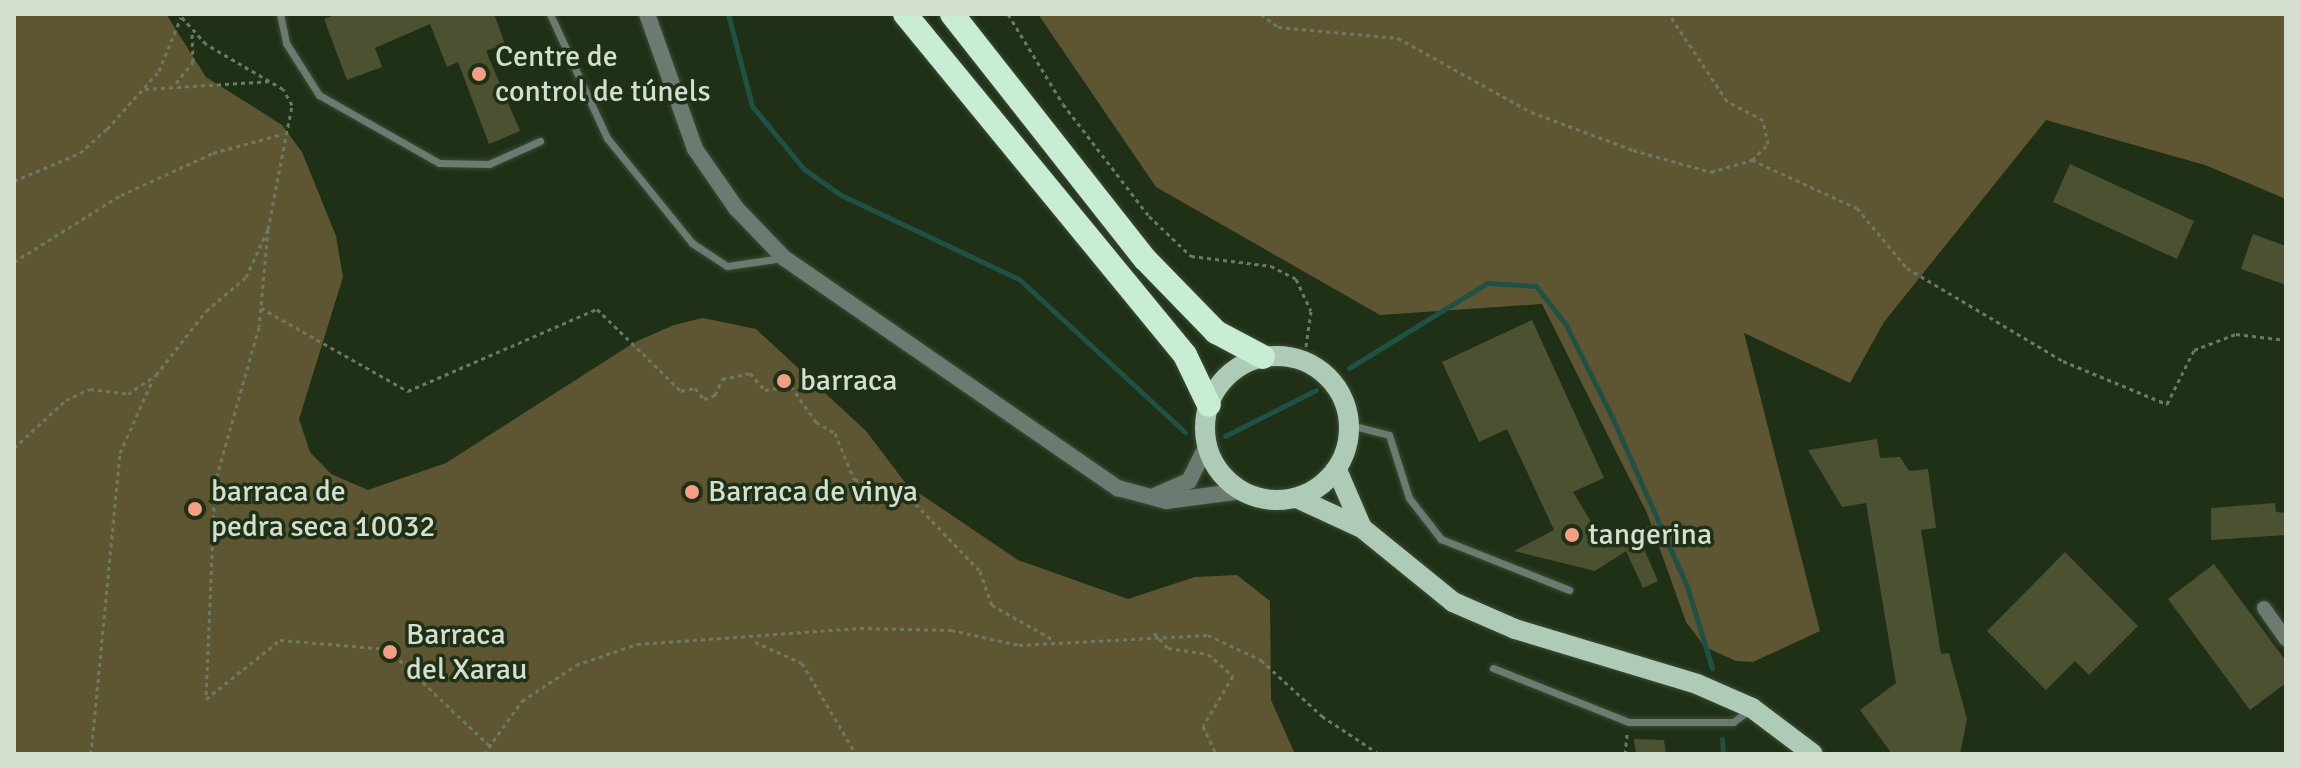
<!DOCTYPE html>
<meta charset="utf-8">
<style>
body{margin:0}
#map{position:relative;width:2300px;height:768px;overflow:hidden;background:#1f3017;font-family:Signika,sans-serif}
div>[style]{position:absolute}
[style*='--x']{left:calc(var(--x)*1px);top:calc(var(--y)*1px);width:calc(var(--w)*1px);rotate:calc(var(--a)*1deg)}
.forest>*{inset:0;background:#5e5632}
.stream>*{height:5px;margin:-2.5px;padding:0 2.5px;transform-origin:2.5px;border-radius:2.5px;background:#215045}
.building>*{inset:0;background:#4c5132}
.path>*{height:3px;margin-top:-1.5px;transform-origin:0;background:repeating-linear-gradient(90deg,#6c7a65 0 4px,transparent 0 8px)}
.roads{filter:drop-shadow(0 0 2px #3c4c34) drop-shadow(0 0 2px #3c4c34)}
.service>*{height:7px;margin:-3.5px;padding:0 3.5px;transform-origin:3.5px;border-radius:3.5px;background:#6c7a71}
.minor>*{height:14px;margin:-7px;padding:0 7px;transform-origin:7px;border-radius:7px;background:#6c7a71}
.tertiary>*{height:16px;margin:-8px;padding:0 8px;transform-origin:8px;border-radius:8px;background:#6c7a71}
.primary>*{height:20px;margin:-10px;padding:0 10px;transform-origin:10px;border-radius:10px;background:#aecbb8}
.primary>.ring{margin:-10px;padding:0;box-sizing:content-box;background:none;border:20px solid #aecbb8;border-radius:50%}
.motorway>*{height:24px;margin:-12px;padding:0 12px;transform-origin:12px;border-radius:12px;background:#c8ecd4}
.dots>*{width:22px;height:22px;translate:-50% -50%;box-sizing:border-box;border:4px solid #1f3017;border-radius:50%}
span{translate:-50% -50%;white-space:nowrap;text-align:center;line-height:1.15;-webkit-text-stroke:7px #1f3017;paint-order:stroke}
.poi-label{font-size:30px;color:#d4dfcf}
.left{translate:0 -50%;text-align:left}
.frame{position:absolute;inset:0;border:16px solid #d4dfcf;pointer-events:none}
</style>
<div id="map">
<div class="forest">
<div style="clip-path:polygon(14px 14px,166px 14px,206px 77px,282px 125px,302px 152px,336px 236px,343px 277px,299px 419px,310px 452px,331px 474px,368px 490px,446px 463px,635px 342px,674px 325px,703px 318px,756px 329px,866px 431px,907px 485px,1018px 560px,1128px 599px,1195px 577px,1237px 575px,1270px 601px,1271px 700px,1295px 754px,14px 754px)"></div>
<div style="clip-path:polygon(1038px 14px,2286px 14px,2286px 199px,2205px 165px,2046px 120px,1884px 322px,1850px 383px,1744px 333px,1820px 631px,1753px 662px,1736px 661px,1705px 647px,1686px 622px,1647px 513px,1542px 304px,1380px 315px,1156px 187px)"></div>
</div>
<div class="stream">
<div style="--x:728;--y:14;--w:95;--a:75.4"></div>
<div style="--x:752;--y:106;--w:82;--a:50.5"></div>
<div style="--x:804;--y:169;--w:45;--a:35.1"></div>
<div style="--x:841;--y:195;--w:197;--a:25.3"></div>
<div style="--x:1019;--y:279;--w:226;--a:42.7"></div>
<div style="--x:1349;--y:368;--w:162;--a:-31.6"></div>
<div style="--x:1487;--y:283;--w:49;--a:3.5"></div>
<div style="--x:1536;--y:286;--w:49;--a:52.4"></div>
<div style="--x:1566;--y:325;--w:103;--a:63.4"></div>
<div style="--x:1612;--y:417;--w:185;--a:66.1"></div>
<div style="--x:1687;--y:586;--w:86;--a:73"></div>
<div style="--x:1225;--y:436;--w:102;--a:-26.8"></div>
<div style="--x:1722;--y:739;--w:15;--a:86"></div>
</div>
<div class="building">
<div style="clip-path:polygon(338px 14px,494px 14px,505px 44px,486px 51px,520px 131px,489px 144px,458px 62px,447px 67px,430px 24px,375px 48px,382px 67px,347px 80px,324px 19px)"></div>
<div style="clip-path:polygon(2070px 164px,2194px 221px,2177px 259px,2053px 202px)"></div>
<div style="clip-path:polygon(2253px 234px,2286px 246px,2286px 285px,2241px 269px)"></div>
<div style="clip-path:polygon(1532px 320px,1604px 478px,1573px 492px,1605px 545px,1654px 524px,1658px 531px,1641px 542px,1658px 581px,1643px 588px,1626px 551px,1595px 571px,1514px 551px,1554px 530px,1507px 429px,1479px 442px,1442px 362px)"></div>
<div style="clip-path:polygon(1877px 439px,1880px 458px,1900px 457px,1909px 471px,1928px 469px,1936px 528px,1921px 530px,1941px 654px,1949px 653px,1967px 719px,1960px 754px,1892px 754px,1860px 710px,1896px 683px,1866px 503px,1842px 507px,1808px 450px)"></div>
<div style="clip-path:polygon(2275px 503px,2276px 512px,2286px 513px,2286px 535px,2211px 540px,2211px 508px)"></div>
<div style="clip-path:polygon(2065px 552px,2138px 626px,2089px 675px,2075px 661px,2046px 690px,1987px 631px)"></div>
<div style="clip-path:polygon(2214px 564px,2286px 661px,2286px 683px,2250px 710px,2168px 599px)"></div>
<div style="clip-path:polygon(1634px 739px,1664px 740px,1666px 754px,1636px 754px)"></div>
</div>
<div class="path">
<div style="--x:1008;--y:14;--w:105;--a:58.6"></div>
<div style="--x:1063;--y:104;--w:141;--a:52.5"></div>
<div style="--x:1149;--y:216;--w:58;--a:43.6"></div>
<div style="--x:1191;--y:256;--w:81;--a:7.1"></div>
<div style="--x:1271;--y:266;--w:28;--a:27"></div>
<div style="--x:1296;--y:279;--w:35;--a:65"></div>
<div style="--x:1311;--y:311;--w:50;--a:98"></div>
<div style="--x:1261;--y:14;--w:21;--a:37"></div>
<div style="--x:1278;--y:27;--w:121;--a:5.2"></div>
<div style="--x:1398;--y:38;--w:152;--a:29.1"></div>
<div style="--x:1531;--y:112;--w:109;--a:20.4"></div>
<div style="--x:1633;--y:150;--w:81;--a:15.8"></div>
<div style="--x:1711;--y:172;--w:43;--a:-16.3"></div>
<div style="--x:1752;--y:160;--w:23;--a:-45"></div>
<div style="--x:1768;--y:144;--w:25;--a:-102"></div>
<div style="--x:1763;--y:120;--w:41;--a:-152.2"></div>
<div style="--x:1727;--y:101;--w:105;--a:-123.7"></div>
<div style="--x:176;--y:83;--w:27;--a:-51"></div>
<div style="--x:193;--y:62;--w:28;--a:-92"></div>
<div style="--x:145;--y:89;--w:127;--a:-3.6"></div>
<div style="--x:1752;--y:160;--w:115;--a:24.6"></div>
<div style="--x:1857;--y:208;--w:78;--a:50.2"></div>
<div style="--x:1907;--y:268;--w:182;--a:30.8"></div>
<div style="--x:2063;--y:361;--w:113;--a:22.5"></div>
<div style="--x:2167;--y:404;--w:60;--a:-63.4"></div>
<div style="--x:2194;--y:350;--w:45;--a:-20.9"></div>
<div style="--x:2236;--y:334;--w:50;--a:6.8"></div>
<div style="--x:14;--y:181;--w:72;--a:-23"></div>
<div style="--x:80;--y:153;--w:36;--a:-42"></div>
<div style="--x:107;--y:129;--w:78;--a:-48.1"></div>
<div style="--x:159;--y:71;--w:58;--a:-67.8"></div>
<div style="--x:268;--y:229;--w:98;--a:95.2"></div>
<div style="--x:259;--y:327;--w:162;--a:105.8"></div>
<div style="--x:215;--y:483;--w:216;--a:92.4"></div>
<div style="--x:206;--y:699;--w:95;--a:-38.6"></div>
<div style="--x:280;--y:640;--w:108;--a:4.8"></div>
<div style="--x:388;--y:649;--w:141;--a:43.6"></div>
<div style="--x:14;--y:262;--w:126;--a:-32.1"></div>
<div style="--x:121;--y:195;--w:101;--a:-24.5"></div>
<div style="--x:213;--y:153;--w:72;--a:-15.4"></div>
<div style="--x:261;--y:308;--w:169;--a:29.5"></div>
<div style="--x:408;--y:391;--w:206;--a:-23.5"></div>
<div style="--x:597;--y:309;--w:117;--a:44.3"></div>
<div style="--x:681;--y:391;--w:14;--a:-12"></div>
<div style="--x:695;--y:388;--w:14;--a:51"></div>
<div style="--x:704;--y:399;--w:12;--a:-20"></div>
<div style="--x:715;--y:395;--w:17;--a:-66"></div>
<div style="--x:722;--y:379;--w:29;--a:-12"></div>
<div style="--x:750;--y:373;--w:23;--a:49"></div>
<div style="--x:765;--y:390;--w:26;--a:-9"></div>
<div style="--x:791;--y:386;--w:44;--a:55.2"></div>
<div style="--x:816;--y:422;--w:22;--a:30"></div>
<div style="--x:835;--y:433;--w:50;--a:67.6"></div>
<div style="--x:854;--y:479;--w:59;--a:18.7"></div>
<div style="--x:910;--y:498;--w:101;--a:46.2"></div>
<div style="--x:980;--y:571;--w:36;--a:71"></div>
<div style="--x:992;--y:605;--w:69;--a:29.5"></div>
<div style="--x:14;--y:448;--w:71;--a:-42.7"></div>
<div style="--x:66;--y:400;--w:26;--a:-25"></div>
<div style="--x:90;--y:389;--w:38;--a:7"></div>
<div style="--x:128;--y:394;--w:34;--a:-34"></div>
<div style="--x:156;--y:375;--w:81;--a:-52"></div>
<div style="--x:206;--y:311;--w:52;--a:-40.4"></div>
<div style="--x:246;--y:277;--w:53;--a:-65.4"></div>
<div style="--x:268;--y:229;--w:126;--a:-79"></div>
<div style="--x:292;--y:105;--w:18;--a:-119"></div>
<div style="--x:283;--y:89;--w:89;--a:-149.7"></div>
<div style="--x:206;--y:44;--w:40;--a:-132"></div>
<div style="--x:1154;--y:633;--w:21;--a:47"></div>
<div style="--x:1168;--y:648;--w:40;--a:8.5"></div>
<div style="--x:1208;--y:654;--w:33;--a:41"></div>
<div style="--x:1233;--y:676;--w:58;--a:121"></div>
<div style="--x:1203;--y:726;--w:31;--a:65"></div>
<div style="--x:755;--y:642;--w:51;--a:24.1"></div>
<div style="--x:802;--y:663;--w:106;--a:59.3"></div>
<div style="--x:91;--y:754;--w:302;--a:-84.5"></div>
<div style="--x:120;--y:453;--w:81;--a:-66"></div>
<div style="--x:484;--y:754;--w:65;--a:-54.4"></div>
<div style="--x:522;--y:701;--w:65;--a:-33.7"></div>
<div style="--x:576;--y:665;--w:65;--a:-19"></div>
<div style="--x:637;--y:644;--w:224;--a:-4.1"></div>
<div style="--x:860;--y:628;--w:91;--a:1.3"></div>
<div style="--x:951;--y:630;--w:70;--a:12.4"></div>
<div style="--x:1019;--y:645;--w:189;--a:-3"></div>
<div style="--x:1208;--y:635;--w:59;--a:25.3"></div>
<div style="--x:1261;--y:660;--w:83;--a:42.6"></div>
<div style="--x:1322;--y:716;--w:69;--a:33.7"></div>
<div style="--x:1625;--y:754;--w:20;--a:-84"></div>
</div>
<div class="roads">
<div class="service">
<div style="--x:280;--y:14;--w:30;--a:78"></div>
<div style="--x:286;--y:43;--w:62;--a:57.6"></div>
<div style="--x:319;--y:95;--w:138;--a:29.5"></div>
<div style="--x:439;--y:163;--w:50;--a:1.1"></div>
<div style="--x:489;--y:164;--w:56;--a:-24.3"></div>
<div style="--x:550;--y:14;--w:136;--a:65.3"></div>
<div style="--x:607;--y:138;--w:135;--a:51"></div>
<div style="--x:692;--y:243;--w:42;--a:33.3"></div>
<div style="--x:727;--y:266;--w:56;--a:-8.3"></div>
<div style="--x:1350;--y:425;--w:40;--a:14.4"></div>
<div style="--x:1389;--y:435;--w:66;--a:72.4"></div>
<div style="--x:1409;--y:498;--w:52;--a:52"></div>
<div style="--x:1441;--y:539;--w:138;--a:21.7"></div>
<div style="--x:1493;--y:668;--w:146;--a:21.7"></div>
<div style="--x:1629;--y:722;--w:104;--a:0"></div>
<div style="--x:1733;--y:722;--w:22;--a:-36"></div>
</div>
<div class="minor">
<div style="--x:2264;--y:608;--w:38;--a:55"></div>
</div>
<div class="tertiary">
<div style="--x:647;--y:14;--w:143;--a:70.4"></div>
<div style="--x:695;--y:149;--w:72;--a:55.2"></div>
<div style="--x:736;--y:208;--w:69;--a:46.2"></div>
<div style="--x:784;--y:258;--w:406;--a:34.6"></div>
<div style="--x:1118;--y:488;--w:50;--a:15.2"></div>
<div style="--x:1166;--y:501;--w:77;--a:-7.5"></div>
<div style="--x:1156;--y:495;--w:36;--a:-23"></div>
<div style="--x:1189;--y:481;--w:40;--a:-63.4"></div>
</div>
<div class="primary">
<div class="ring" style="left:1205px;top:356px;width:124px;height:124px"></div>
<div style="--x:1337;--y:470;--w:63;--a:66.7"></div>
<div style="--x:1362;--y:528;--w:117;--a:39.1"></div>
<div style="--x:1453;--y:602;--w:68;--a:23.5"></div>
<div style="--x:1515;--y:629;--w:190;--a:16.8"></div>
<div style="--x:1697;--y:684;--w:60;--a:23.6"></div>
<div style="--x:1752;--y:708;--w:76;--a:37"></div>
<div style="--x:1297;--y:498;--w:72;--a:24.8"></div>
</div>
<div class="motorway">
<div style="--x:905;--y:14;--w:441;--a:50.6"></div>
<div style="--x:1185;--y:355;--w:55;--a:64.4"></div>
<div style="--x:952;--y:14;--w:312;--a:51.8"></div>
<div style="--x:1145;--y:259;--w:102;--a:45.8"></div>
<div style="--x:1216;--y:332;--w:53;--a:28"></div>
</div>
</div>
<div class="dots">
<div style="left:479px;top:74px;background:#f49e87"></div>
<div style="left:784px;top:381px;background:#f49e87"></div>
<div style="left:692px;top:492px;background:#f49e87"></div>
<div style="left:195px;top:509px;background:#f49e87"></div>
<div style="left:1572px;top:535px;background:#f49e87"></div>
<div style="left:390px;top:652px;background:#f49e87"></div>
</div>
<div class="poi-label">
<span class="left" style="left:495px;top:74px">Centre de<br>control de túnels</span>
<span class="left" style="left:800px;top:381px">barraca</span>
<span class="left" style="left:211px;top:509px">barraca de<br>pedra seca 10032</span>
<span class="left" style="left:708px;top:492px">Barraca de vinya</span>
<span class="left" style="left:1588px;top:535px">tangerina</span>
<span class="left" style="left:406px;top:652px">Barraca<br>del Xarau</span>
</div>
<div class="frame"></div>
</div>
